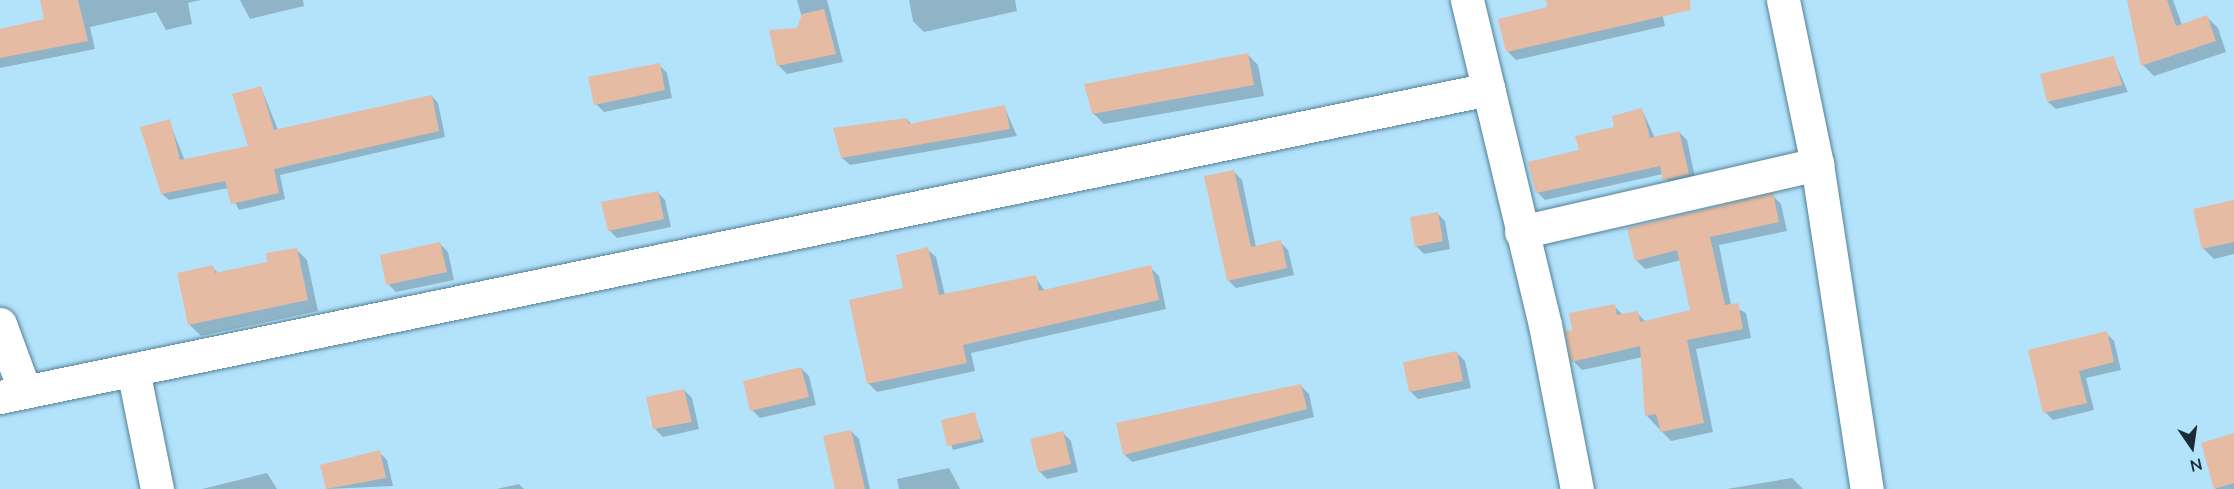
<!DOCTYPE html>
<style>
body{margin:0}
#map{position:relative;width:2234px;height:489px;overflow:hidden;background:#b3e2fb;font-family:"Nunito Sans",sans-serif}
div>[style]{position:absolute}
[style*='--x']{left:calc(var(--x)*1px);top:calc(var(--y)*1px);width:calc(var(--w)*1px);rotate:calc(var(--a)*1deg)}
.shadow>*{inset:0;background:#0003}
.building>*{inset:0;background:#e6bba3}
.roads{filter:drop-shadow(0 0 2px #538096) drop-shadow(0 0 2px #538096)}
.street>*{height:33px;margin:-16.5px;padding:0 16.5px;transform-origin:16.5px;border-radius:16.5px;background:#fff}
span{translate:-50% -50%;white-space:nowrap;text-align:center;line-height:1.15;-webkit-text-stroke:6px #b3e2fb;paint-order:stroke}
.north{position:absolute;left:2162px;top:417px;width:60px;height:60px;-webkit-text-stroke:4px #b3e2fb;paint-order:stroke;rotate:167deg;font-size:16px;font-weight:700;line-height:24px;text-align:center;color:#192c35}
.north::after{content:'';display:block;margin:auto;width:21px;height:27px;background:#192c35;clip-path:polygon(50% 0,100% 100%,50% 72%,0 100%)}
</style>
<div id="map">
<div class="shadow">
<div style="clip-path:polygon(41px 0,201px 0,188px 3px,192px 24px,166px 30px,156px 12px,90px 27px,95px 49px,0 68px,0 30px,46px 20px)"></div>
<div style="clip-path:polygon(240px 0,303px 0,304px 6px,250px 19px)"></div>
<div style="clip-path:polygon(797px 0,827px 0,843px 62px,787px 74px,779px 66px,805px 28px)"></div>
<div style="clip-path:polygon(909px 0,1015px 0,1017px 11px,924px 32px,913px 21px)"></div>
<div style="clip-path:polygon(1547px 0,1659px 0,1665px 26px,1516px 60px,1508px 52px,1549px 9px)"></div>
<div style="clip-path:polygon(2129px 0,2173px 0,2182px 25px,2207px 17px,2218px 28px,2226px 52px,2154px 76px,2143px 65px)"></div>
<div style="clip-path:polygon(1247px 54px,1258px 65px,1264px 96px,1104px 124px,1093px 113px)"></div>
<div style="clip-path:polygon(2113px 58px,2128px 92px,2056px 109px,2048px 102px)"></div>
<div style="clip-path:polygon(659px 65px,667px 73px,672px 98px,604px 112px,596px 104px)"></div>
<div style="clip-path:polygon(261px 87px,278px 130px,432px 96px,438px 103px,445px 137px,280px 175px,285px 199px,239px 210px,228px 188px,169px 200px,162px 194px,169px 121px,185px 161px,250px 148px)"></div>
<div style="clip-path:polygon(1004px 106px,1017px 136px,850px 165px,842px 158px,907px 119px,912px 125px)"></div>
<div style="clip-path:polygon(1642px 110px,1655px 138px,1679px 132px,1687px 140px,1696px 182px,1672px 187px,1663px 174px,1545px 200px,1537px 192px,1580px 151px)"></div>
<div style="clip-path:polygon(1234px 172px,1242px 180px,1256px 247px,1280px 242px,1288px 250px,1294px 275px,1236px 288px,1228px 280px)"></div>
<div style="clip-path:polygon(657px 192px,665px 200px,671px 227px,617px 238px,609px 230px)"></div>
<div style="clip-path:polygon(1772px 195px,1781px 204px,1787px 231px,1719px 245px,1731px 305px,1746px 313px,1751px 338px,1696px 349px,1713px 432px,1671px 441px,1647px 416px,1643px 357px,1582px 370px,1573px 361px,1574px 331px,1614px 306px,1624px 316px,1637px 313px,1646px 322px,1692px 312px,1681px 260px,1645px 269px,1636px 260px)"></div>
<div style="clip-path:polygon(2234px 202px,2234px 254px,2214px 259px,2203px 248px)"></div>
<div style="clip-path:polygon(1437px 213px,1445px 221px,1450px 249px,1424px 254px,1416px 246px)"></div>
<div style="clip-path:polygon(440px 244px,448px 252px,454px 280px,396px 292px,388px 284px)"></div>
<div style="clip-path:polygon(296px 249px,307px 260px,318px 311px,201px 336px,190px 325px,179px 274px,212px 267px,219px 274px,269px 264px)"></div>
<div style="clip-path:polygon(927px 249px,936px 257px,945px 295px,1035px 277px,1045px 291px,1150px 267px,1159px 276px,1166px 309px,971px 353px,975px 371px,877px 392px,868px 383px)"></div>
<div style="clip-path:polygon(2106px 333px,2114px 341px,2121px 370px,2086px 378px,2094px 410px,2053px 420px,2045px 412px)"></div>
<div style="clip-path:polygon(1457px 353px,1465px 361px,1471px 388px,1418px 399px,1410px 391px)"></div>
<div style="clip-path:polygon(801px 368px,809px 376px,816px 405px,760px 418px,752px 410px)"></div>
<div style="clip-path:polygon(1301px 386px,1309px 394px,1314px 417px,1132px 462px,1124px 454px)"></div>
<div style="clip-path:polygon(684px 390px,692px 398px,699px 429px,663px 437px,655px 429px)"></div>
<div style="clip-path:polygon(974px 414px,984px 442px,953px 450px,943px 421px)"></div>
<div style="clip-path:polygon(851px 431px,859px 439px,870px 489px,837px 489px)"></div>
<div style="clip-path:polygon(1063px 433px,1071px 441px,1078px 472px,1047px 479px,1039px 471px)"></div>
<div style="clip-path:polygon(2234px 434px,2234px 489px,2216px 489px,2202px 444px)"></div>
<div style="clip-path:polygon(379px 452px,387px 460px,393px 486px,327px 489px,322px 466px)"></div>
<div style="clip-path:polygon(949px 468px,960px 489px,899px 489px,897px 479px)"></div>
<div style="clip-path:polygon(267px 473px,277px 489px,202px 489px)"></div>
<div style="clip-path:polygon(1792px 478px,1803px 489px,1727px 489px)"></div>
<div style="clip-path:polygon(519px 484px,524px 489px,497px 489px)"></div>
</div>
<div class="building">
<div style="clip-path:polygon(40px 0,78px 0,88px 41px,0 58px,0 29px,44px 19px)"></div>
<div style="clip-path:polygon(1546px 0,1690px 0,1691px 10px,1506px 52px,1498px 19px,1547px 7px)"></div>
<div style="clip-path:polygon(2127px 0,2167px 0,2176px 26px,2207px 15px,2216px 41px,2141px 66px)"></div>
<div style="clip-path:polygon(824px 9px,836px 54px,777px 66px,769px 30px,797px 28px,802px 14px)"></div>
<div style="clip-path:polygon(1248px 53px,1254px 85px,1092px 114px,1084px 84px)"></div>
<div style="clip-path:polygon(2114px 56px,2122px 85px,2047px 102px,2040px 74px)"></div>
<div style="clip-path:polygon(660px 63px,665px 90px,594px 105px,588px 77px)"></div>
<div style="clip-path:polygon(261px 86px,274px 130px,432px 95px,439px 131px,274px 169px,279px 193px,231px 204px,225px 181px,161px 194px,140px 127px,170px 119px,180px 160px,248px 146px,232px 94px)"></div>
<div style="clip-path:polygon(1005px 105px,1010px 129px,841px 158px,833px 128px,907px 118px,909px 124px)"></div>
<div style="clip-path:polygon(1642px 108px,1650px 138px,1679px 131px,1689px 174px,1663px 180px,1660px 166px,1536px 193px,1528px 162px,1579px 150px,1575px 136px,1614px 127px,1612px 116px)"></div>
<div style="clip-path:polygon(1234px 170px,1251px 247px,1281px 240px,1287px 268px,1227px 281px,1204px 176px)"></div>
<div style="clip-path:polygon(658px 191px,664px 219px,608px 231px,601px 202px)"></div>
<div style="clip-path:polygon(1773px 193px,1779px 222px,1710px 237px,1725px 305px,1738px 303px,1743px 329px,1687px 340px,1704px 423px,1661px 432px,1656px 414px,1645px 416px,1640px 346px,1571px 362px,1565px 331px,1572px 330px,1569px 313px,1615px 304px,1617px 315px,1638px 311px,1640px 322px,1690px 310px,1677px 250px,1635px 261px,1627px 228px)"></div>
<div style="clip-path:polygon(2234px 200px,2234px 242px,2202px 249px,2193px 209px)"></div>
<div style="clip-path:polygon(1438px 212px,1443px 241px,1415px 247px,1410px 217px)"></div>
<div style="clip-path:polygon(440px 242px,447px 272px,386px 285px,380px 255px)"></div>
<div style="clip-path:polygon(928px 247px,939px 295px,1036px 275px,1039px 291px,1151px 265px,1159px 300px,963px 345px,967px 363px,867px 384px,849px 300px,903px 288px,896px 255px)"></div>
<div style="clip-path:polygon(297px 248px,308px 300px,188px 325px,177px 273px,213px 265px,215px 273px,267px 262px,266px 253px)"></div>
<div style="clip-path:polygon(2107px 331px,2114px 362px,2079px 371px,2087px 403px,2043px 413px,2028px 350px)"></div>
<div style="clip-path:polygon(1457px 351px,1463px 381px,1409px 392px,1403px 362px)"></div>
<div style="clip-path:polygon(801px 367px,809px 397px,750px 411px,743px 381px)"></div>
<div style="clip-path:polygon(1301px 384px,1307px 409px,1123px 455px,1116px 423px)"></div>
<div style="clip-path:polygon(684px 389px,692px 422px,653px 429px,646px 397px)"></div>
<div style="clip-path:polygon(975px 412px,981px 439px,947px 446px,941px 420px)"></div>
<div style="clip-path:polygon(851px 430px,865px 489px,835px 489px,823px 436px)"></div>
<div style="clip-path:polygon(1063px 431px,1071px 464px,1038px 472px,1030px 439px)"></div>
<div style="clip-path:polygon(2234px 433px,2234px 483px,2214px 489px,2201px 443px)"></div>
<div style="clip-path:polygon(380px 450px,386px 478px,326px 489px,320px 465px)"></div>
</div>
<div class="roads">
<div class="street">
<div style="--x:1467;--y:0;--w:334;--a:76.5"></div>
<div style="--x:1545;--y:325;--w:167;--a:79"></div>
<div style="--x:1783;--y:0;--w:167;--a:78.3"></div>
<div style="--x:1817;--y:164;--w:329;--a:81.3"></div>
<div style="--x:1521;--y:232;--w:304;--a:-12.9"></div>
<div style="--x:0;--y:324;--w:72;--a:69.8"></div>
<div style="--x:133;--y:370;--w:121;--a:78.6"></div>
<div style="--x:0;--y:397;--w:1520;--a:-11.69"></div>
</div>
</div>
<div class="north">N</div>
</div>
